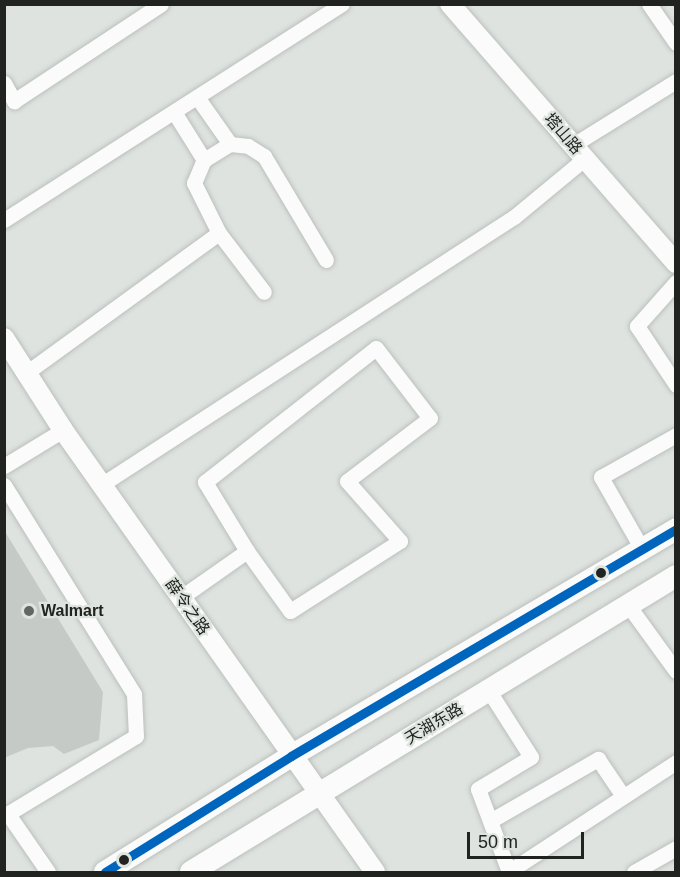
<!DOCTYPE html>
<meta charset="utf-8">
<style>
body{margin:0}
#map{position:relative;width:680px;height:877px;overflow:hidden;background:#dee3df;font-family:Arial,"Noto Sans SC",sans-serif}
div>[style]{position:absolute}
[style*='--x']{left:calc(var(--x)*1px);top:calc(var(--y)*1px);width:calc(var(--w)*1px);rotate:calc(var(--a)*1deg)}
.building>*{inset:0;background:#c6cac7}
.roads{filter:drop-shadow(0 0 2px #bcc0bd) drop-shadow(0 0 2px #bcc0bd)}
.minor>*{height:15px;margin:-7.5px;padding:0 7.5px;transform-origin:7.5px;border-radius:7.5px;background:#fafbfa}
.tertiary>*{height:20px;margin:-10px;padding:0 10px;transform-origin:10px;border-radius:10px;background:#fafbfa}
.secondary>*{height:22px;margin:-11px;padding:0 11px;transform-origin:11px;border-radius:11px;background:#fafbfa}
.bus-1>*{height:9px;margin:-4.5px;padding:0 4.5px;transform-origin:4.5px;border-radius:4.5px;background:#0065bd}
.dots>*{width:16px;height:16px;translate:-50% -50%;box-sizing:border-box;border:3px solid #dde4de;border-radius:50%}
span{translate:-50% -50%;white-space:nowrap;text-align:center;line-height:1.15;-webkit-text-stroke:4.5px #dde4de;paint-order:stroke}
.street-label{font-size:16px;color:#212321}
.poi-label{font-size:16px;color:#212321;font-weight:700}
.left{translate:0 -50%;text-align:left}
.frame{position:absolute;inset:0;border:6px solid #212321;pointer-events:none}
.scale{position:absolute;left:467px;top:832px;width:117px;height:27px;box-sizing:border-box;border:3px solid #212321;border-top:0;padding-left:8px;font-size:18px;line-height:21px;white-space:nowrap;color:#212321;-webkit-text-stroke:4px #dde4de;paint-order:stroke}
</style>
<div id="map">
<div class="building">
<div style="clip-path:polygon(4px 530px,103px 692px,99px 740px,64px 754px,53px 746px,28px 748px,4px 758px)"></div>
</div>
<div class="roads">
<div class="minor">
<div style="--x:649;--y:4;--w:47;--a:55.3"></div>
<div style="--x:4;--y:83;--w:21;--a:61"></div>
<div style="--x:14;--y:101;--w:176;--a:-33.4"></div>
<div style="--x:197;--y:97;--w:57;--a:54.9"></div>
<div style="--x:174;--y:112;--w:57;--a:58"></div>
<div style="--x:573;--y:145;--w:121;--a:-31.9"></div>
<div style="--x:4;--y:220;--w:401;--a:-32.6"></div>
<div style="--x:219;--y:233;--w:74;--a:52.7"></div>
<div style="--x:676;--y:282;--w:59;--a:131.6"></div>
<div style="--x:637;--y:326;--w:71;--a:56.5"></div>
<div style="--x:26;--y:373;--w:238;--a:-36"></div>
<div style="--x:219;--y:233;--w:56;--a:-116.6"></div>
<div style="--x:194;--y:183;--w:25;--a:-67"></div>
<div style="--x:204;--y:160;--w:31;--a:-32"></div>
<div style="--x:230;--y:144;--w:18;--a:6"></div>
<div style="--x:248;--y:146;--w:19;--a:32"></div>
<div style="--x:264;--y:156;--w:121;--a:59.2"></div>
<div style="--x:4;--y:466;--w:69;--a:-31.4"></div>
<div style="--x:4;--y:485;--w:246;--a:58.1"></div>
<div style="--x:134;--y:694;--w:42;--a:87.3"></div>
<div style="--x:136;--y:736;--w:154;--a:148.8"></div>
<div style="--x:101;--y:485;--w:492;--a:-33"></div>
<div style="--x:514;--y:217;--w:91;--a:-39.6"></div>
<div style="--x:642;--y:549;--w:83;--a:-119.7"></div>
<div style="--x:601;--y:477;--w:86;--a:-29.2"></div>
<div style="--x:180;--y:598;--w:82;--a:-35"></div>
<div style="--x:247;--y:551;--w:81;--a:-121.3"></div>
<div style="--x:205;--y:482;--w:217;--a:-38.1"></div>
<div style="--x:376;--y:348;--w:88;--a:52.4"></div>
<div style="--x:430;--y:418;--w:104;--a:142.8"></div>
<div style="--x:347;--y:481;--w:80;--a:48.5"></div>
<div style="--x:400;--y:541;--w:130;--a:147.5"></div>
<div style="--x:290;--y:611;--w:74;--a:-125.6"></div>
<div style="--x:628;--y:605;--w:82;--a:54"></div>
<div style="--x:489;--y:691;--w:78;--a:57.5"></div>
<div style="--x:531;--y:757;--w:62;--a:148.9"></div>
<div style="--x:478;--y:789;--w:89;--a:69.5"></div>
<div style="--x:8;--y:814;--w:70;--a:55.4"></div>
<div style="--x:490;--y:821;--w:125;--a:-29.9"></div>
<div style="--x:598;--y:759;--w:45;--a:56"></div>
<div style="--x:508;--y:872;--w:201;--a:-33.2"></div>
<div style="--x:634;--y:872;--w:48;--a:-29.7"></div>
</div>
<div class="tertiary">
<div style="--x:450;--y:4;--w:344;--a:48.9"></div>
<div style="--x:4;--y:338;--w:109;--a:57.3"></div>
<div style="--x:63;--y:430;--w:541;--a:54.78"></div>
</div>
<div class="secondary">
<div style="--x:105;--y:872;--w:219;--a:-31.9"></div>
<div style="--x:291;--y:756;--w:447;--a:-30.5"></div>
<div style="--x:191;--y:872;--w:568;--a:-31.4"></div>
</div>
</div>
<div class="bus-1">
<div style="--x:105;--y:872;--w:219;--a:-31.9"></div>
<div style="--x:291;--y:756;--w:447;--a:-30.5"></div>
</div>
<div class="dots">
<div style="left:601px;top:573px;background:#212321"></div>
<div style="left:29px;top:611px;background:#636664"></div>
<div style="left:124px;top:860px;background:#212321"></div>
</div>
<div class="street-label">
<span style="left:563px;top:134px;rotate:49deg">塔山路</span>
<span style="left:187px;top:607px;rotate:55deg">薛令之路</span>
<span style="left:434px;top:724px;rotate:-31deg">天湖东路</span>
</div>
<div class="poi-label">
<span class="left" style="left:41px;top:611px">Walmart</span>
</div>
<div class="frame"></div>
<div class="scale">50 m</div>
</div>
